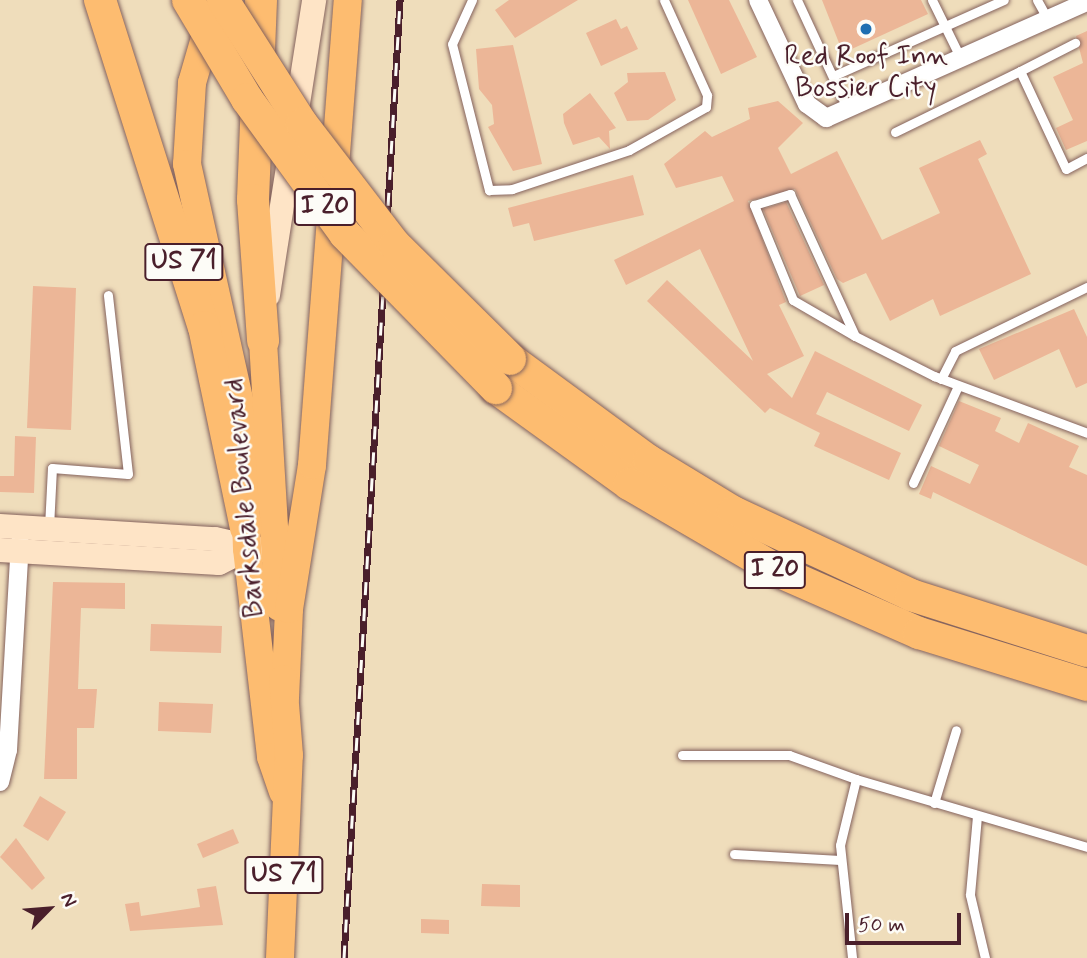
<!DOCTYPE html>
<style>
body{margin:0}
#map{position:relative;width:1087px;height:958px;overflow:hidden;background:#efddbb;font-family:Mynerve,sans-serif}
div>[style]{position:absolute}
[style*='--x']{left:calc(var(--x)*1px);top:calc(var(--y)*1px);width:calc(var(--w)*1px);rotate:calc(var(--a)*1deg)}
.building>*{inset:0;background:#ecb697}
.roads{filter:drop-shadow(0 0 2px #84625d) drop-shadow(0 0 2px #84625d)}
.lane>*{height:9px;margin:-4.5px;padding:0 4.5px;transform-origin:4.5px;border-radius:4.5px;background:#fff}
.street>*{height:18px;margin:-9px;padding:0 9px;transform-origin:9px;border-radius:9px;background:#fff}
.secondary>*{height:24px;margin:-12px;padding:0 12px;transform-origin:12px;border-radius:12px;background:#fee4c6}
.primary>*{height:28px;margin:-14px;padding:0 14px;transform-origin:14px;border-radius:14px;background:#fdbc70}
.highway>*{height:32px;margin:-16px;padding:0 16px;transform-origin:16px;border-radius:16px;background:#fdbc70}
.rail>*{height:7px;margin-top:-3.5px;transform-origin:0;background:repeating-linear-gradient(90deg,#fdfcf7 0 13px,#4a1f2b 0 26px);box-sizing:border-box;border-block:2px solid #4a1f2b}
.bridges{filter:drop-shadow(0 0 2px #84625d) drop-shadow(0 0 2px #84625d)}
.highway-bridge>*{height:32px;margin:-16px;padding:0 16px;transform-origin:16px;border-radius:16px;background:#fdbc70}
.dots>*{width:19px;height:19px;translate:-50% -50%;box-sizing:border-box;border:4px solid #fdfcf7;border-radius:50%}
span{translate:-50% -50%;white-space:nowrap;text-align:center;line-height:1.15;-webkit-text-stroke:5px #fdfcf7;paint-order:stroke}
.shield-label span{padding:2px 5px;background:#fdfcf7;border:2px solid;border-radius:5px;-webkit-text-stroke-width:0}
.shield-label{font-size:26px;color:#4a1f2b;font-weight:700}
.poi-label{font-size:28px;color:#4a1f2b}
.street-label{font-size:28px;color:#4a1f2b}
.north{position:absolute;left:14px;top:874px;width:70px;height:70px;-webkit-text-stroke:5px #fdfcf7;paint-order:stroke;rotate:65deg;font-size:19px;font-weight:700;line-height:28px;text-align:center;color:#4a1f2b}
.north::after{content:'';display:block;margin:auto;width:24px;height:32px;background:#4a1f2b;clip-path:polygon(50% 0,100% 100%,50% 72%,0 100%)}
.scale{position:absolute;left:845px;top:913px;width:116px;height:32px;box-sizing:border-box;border:4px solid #4a1f2b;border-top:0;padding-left:9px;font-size:21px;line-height:24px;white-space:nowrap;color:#4a1f2b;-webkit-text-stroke:5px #fdfcf7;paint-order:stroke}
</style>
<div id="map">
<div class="building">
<div style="clip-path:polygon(509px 0,578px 0,515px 38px,495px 10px)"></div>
<div style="clip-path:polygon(688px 0,729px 0,757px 57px,721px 74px)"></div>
<div style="clip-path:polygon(822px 0,921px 0,928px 14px,843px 53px)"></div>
<div style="clip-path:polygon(616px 19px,621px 29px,627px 26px,638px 49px,601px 66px,586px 33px)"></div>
<div style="clip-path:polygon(1087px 31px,1087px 141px,1066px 150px,1056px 128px,1073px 120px,1053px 77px,1083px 63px,1076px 36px)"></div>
<div style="clip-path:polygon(513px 45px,542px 164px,513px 171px,488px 127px,494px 124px,492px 105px,479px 89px,476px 49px)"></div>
<div style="clip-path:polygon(665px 72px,676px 100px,648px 120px,627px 121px,614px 93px,628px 82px,627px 73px)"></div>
<div style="clip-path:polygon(590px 93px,616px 128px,609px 131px,610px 149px,599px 137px,573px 145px,564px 123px,563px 114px)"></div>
<div style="clip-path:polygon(778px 101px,803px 123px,778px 148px,791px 174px,837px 151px,882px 240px,940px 213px,919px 168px,980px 140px,987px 154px,978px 159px,1031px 274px,940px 316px,933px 299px,890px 321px,866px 273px,843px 283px,837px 279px,795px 189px,748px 201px,786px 302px,779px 305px,804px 356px,767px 374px,792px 398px,815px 351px,922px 405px,909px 431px,827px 392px,816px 414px,901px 453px,889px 480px,814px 446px,820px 433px,770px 408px,765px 413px,647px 301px,667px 280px,753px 361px,700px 249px,626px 285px,614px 260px,734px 201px,722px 176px,676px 188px,664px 164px,705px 131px,712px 137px,750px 119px,748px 108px)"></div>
<div style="clip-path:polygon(633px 175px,644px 215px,534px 241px,529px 223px,513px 227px,508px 208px)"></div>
<div style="clip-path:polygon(786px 202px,824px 285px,800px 296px,763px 209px)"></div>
<div style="clip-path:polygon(33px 286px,76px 288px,71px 430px,27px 428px)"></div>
<div style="clip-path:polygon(1074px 309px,1087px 337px,1087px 383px,1076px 388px,1059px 349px,994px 380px,979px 349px)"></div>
<div style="clip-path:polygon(959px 401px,1001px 418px,995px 431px,1019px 443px,1028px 423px,1079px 446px,1069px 467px,1087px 475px,1087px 566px,933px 492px,931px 499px,919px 494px,931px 466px,970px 484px,979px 465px,939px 446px)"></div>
<div style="clip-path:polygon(15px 436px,36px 437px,34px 493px,0 492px,0 476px,14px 476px)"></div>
<div style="clip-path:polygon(53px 582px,125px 583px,125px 609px,81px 608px,78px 689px,97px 689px,94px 728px,77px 728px,77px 779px,44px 779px)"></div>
<div style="clip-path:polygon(151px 624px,222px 626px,221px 653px,150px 651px)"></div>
<div style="clip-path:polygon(159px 702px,213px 704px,211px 733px,158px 731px)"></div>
<div style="clip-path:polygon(40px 796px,66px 812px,48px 841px,23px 826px)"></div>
<div style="clip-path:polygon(233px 829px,239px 843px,203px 858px,197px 844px)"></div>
<div style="clip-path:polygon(16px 838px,45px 878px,32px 890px,0 857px)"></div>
<div style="clip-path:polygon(482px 884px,520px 885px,520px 907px,481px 906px)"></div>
<div style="clip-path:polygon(216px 886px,223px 925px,130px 931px,125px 904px,139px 902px,141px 916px,200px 907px,197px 889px)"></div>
<div style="clip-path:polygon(421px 919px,449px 920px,449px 934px,421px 933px)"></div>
</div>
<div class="roads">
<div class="lane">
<div style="--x:472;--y:0;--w:48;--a:114.4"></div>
<div style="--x:452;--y:44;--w:151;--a:75.8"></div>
<div style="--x:489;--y:190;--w:23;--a:-2"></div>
<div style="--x:512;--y:189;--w:123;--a:-18.4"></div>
<div style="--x:629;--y:150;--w:88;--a:-29.2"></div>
<div style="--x:706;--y:107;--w:12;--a:-85"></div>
<div style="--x:707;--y:95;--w:104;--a:-114.4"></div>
<div style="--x:797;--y:0;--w:121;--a:65.1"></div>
<div style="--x:932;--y:0;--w:66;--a:63.8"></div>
<div style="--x:1037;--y:0;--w:23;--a:61"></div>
<div style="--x:1020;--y:71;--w:62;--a:-27"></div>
<div style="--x:833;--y:76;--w:187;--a:-24"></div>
<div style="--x:895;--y:132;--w:139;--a:-26"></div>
<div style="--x:1020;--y:71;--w:108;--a:64.9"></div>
<div style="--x:1066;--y:169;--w:24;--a:-28"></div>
<div style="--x:855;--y:336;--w:72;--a:-149.9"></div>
<div style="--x:793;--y:300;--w:103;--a:-112.3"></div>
<div style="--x:754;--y:205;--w:38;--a:-17"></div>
<div style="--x:790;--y:194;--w:156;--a:65.4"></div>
<div style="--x:855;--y:336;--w:89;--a:26.9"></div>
<div style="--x:934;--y:376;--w:163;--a:20.4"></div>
<div style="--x:941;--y:379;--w:31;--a:-63"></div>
<div style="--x:955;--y:351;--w:147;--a:-25.9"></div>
<div style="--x:913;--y:483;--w:107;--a:-65.1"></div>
<div style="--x:49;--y:527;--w:59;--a:-87.1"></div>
<div style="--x:52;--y:468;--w:76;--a:4.5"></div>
<div style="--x:128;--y:474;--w:180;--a:-96.4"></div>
<div style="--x:682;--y:755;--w:107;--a:0"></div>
<div style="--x:789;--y:755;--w:71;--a:19.7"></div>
<div style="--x:856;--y:779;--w:68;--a:103.6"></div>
<div style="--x:840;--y:845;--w:114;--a:83.9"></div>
<div style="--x:856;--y:779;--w:241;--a:16.4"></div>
<div style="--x:934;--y:803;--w:76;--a:-73.2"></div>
<div style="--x:977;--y:816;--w:79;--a:95.1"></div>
<div style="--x:970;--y:895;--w:65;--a:76.6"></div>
<div style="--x:734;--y:854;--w:106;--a:3.2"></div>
</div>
<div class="street">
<div style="--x:758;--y:0;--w:115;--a:64.8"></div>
<div style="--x:807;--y:104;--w:24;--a:36"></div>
<div style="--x:826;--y:118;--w:286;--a:-24"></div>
<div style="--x:0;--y:782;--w:33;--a:-76"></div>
<div style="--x:8;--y:750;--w:208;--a:-86.7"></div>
</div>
<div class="secondary">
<div style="--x:268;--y:295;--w:299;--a:-81.1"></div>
<div style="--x:0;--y:526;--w:215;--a:3.5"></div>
<div style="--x:215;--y:539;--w:49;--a:12.9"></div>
<div style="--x:0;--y:550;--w:219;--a:3.4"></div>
<div style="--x:219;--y:563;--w:31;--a:-27"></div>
</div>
<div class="primary">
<div style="--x:212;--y:14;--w:72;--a:106.2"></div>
<div style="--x:192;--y:83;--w:81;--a:93.5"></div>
<div style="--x:187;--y:164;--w:254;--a:77.5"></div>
<div style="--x:242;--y:412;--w:137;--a:87.9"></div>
<div style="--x:247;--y:549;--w:209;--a:83.4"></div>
<div style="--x:271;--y:757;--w:37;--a:71"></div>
<div style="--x:263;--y:341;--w:266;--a:86.6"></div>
<div style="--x:285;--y:698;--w:89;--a:-87.4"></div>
<div style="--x:289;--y:609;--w:146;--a:-80.9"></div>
<div style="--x:312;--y:465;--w:466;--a:-85.6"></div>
<div style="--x:280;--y:958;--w:203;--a:-87.5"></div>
<div style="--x:289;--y:755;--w:76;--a:-94.5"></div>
</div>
<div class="highway">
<div style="--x:100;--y:0;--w:343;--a:72.4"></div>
<div style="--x:204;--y:327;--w:205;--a:78.2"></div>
<div style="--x:261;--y:0;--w:200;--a:92.3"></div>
<div style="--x:253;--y:200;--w:141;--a:85.9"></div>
<div style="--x:510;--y:359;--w:172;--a:36.3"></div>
<div style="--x:649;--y:461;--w:98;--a:31.3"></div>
<div style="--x:733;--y:512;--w:196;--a:25"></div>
<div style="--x:911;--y:595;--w:185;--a:17.7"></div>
<div style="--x:496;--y:388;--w:164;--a:35.8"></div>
<div style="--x:629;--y:484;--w:175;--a:30.2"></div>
<div style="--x:780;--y:572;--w:152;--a:23.7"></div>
<div style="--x:919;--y:633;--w:176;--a:17.2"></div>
</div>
</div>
<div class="rail">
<div style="--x:344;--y:958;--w:960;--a:-86.65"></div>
</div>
<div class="bridges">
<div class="highway-bridge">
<div style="--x:188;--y:0;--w:115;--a:59.2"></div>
<div style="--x:247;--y:99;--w:167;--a:54"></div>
<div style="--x:345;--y:234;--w:216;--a:45.6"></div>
<div style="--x:223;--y:0;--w:147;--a:57.5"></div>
<div style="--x:302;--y:124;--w:153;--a:52.5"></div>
<div style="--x:395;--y:245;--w:162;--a:44.7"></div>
</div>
</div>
<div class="dots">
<div style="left:866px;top:29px;background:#1f6fb2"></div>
</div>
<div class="shield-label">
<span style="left:325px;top:207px">I 20</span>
<span style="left:184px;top:262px">US 71</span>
<span style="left:775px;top:570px">I 20</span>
<span style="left:284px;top:875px">US 71</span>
</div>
<div class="poi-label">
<span style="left:866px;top:73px">Red Roof Inn<br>Bossier City</span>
</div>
<div class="street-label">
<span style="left:245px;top:498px;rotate:-95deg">Barksdale Boulevard</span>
</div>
<div class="north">N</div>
<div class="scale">50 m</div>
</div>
